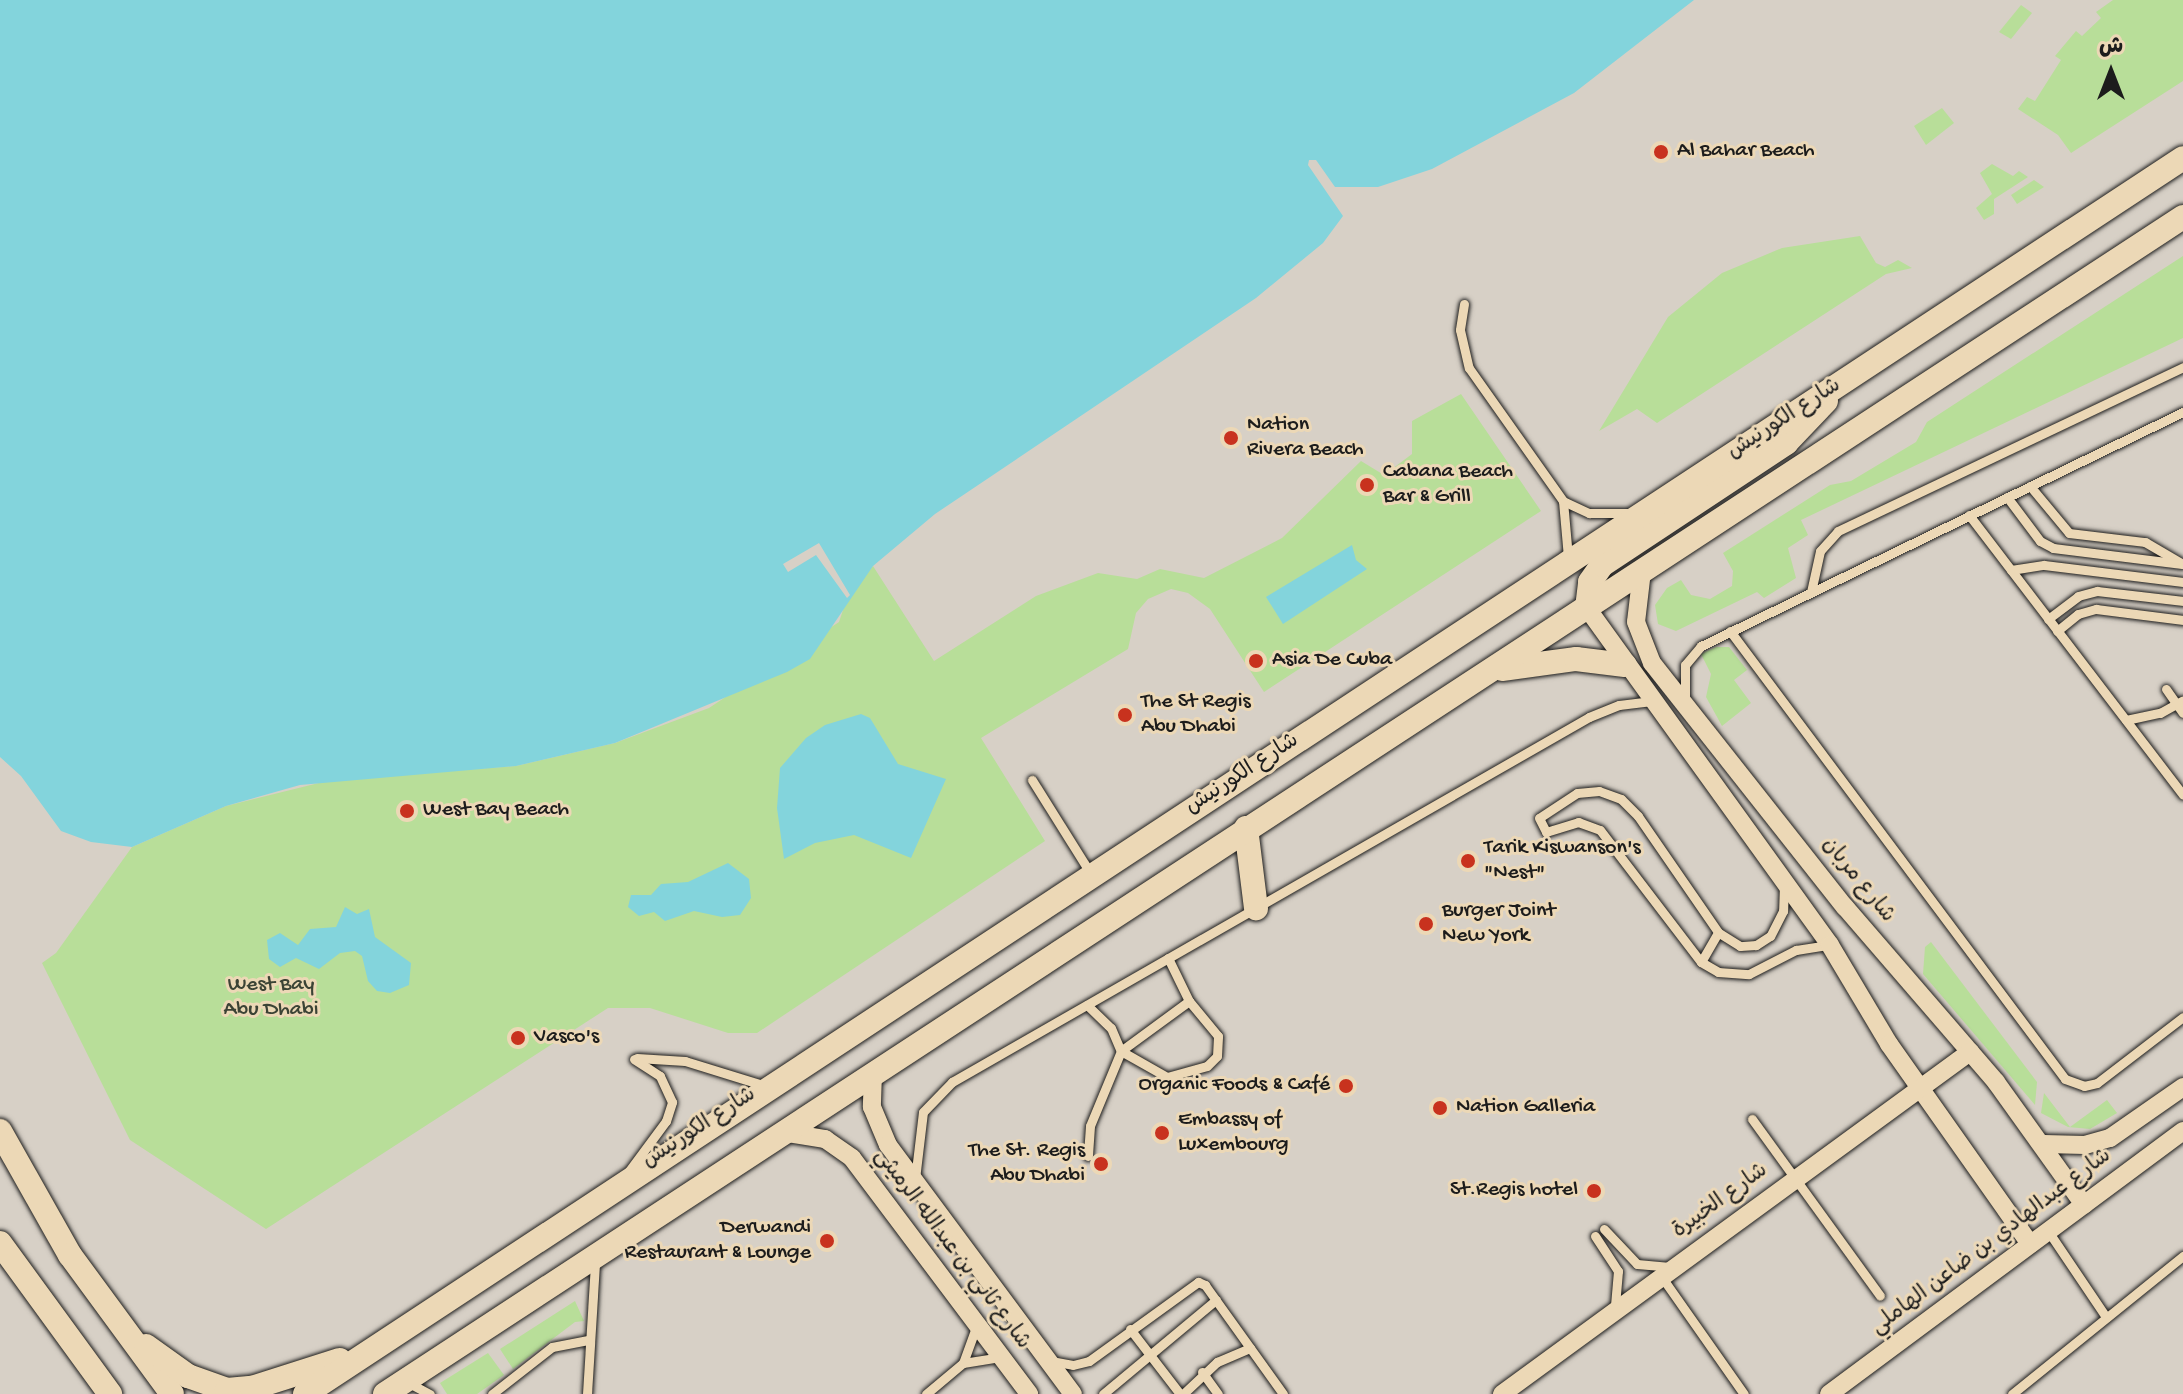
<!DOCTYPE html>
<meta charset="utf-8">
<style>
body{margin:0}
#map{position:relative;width:2183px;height:1394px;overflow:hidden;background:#d7d0c6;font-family:"Gochi Hand","Playpen Sans Arabic",sans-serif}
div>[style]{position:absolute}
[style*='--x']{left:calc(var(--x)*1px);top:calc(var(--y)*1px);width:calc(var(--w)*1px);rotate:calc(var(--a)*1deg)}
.green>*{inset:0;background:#b8de99}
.water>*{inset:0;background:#83d4dc}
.pier>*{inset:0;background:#d7d0c6}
.roads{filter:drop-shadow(0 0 2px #1c1c1c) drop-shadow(0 0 2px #1c1c1c)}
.lane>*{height:9px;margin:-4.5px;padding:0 4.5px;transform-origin:4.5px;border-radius:4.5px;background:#ecd8b6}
.street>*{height:18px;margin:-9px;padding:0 9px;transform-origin:9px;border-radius:9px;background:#ecd8b6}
.secondary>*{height:24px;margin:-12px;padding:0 12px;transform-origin:12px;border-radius:12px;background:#ecd8b6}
.dots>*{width:22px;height:22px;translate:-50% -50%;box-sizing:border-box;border:4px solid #ecd8b6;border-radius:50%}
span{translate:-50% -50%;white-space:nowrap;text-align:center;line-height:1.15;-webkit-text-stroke:6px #ecd8b6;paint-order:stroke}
.poi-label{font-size:22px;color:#1c1c1c}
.left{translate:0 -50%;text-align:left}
.right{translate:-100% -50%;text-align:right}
.street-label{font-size:22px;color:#1c1c1c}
.park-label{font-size:22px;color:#3b4335}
.north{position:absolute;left:2071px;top:32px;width:80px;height:80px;-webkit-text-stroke:6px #ecd8b6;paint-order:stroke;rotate:0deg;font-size:22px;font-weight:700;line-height:32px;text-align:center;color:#1c1c1c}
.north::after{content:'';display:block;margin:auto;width:28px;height:36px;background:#1c1c1c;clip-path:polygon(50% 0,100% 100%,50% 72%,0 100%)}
</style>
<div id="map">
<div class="green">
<div style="clip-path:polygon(2113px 0,2183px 0,2183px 81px,2071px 153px,2058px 135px,2018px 109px,2027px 97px,2035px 101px,2061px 60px,2055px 56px,2076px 31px,2082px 36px,2101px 18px,2096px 12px)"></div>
<div style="clip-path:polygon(2021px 5px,2032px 13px,2011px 39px,1999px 32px)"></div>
<div style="clip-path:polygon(1942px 108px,1954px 123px,1926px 145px,1914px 126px)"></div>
<div style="clip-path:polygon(1992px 164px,2013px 176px,2019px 171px,2028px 177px,1994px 199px,1994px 214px,1984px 220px,1976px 208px,1992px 194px,1980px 173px)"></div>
<div style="clip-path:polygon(2034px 180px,2044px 187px,2017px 204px,2011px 195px)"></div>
<div style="clip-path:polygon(1860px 236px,1876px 263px,1885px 267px,1898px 260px,1912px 268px,1886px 274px,1657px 423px,1637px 409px,1599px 431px,1668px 317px,1722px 273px,1782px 248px)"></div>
<div style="clip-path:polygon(2183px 256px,2183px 338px,1801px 520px,1808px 535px,1788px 548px,1796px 578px,1764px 598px,1757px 592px,1676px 631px,1658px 624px,1655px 605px,1667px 588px,1681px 580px,1691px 595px,1710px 599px,1732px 586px,1733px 571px,1723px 553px,1830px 485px,1851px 481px,1916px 442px,1927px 422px)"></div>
<div style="clip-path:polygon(1461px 394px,1541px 511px,1264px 692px,1210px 609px,1188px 593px,1171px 589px,1148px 599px,1136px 613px,1128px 649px,981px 738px,1045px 841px,757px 1033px,728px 1033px,650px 1008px,608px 1008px,266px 1229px,130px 1140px,42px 963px,56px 953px,132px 847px,226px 806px,335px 779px,516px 766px,615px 743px,709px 708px,839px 622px,847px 598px,873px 566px,934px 661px,1036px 596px,1098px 573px,1137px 579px,1160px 569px,1204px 578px,1282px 538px,1361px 461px,1384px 475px,1412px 454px,1412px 421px)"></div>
<div style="clip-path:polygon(1716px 647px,1729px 647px,1747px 670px,1734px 680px,1751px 703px,1722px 726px,1706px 697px,1711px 674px,1701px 654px)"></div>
<div style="clip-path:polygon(1931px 942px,2037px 1082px,2035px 1105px,1923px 974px,1925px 947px)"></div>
<div style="clip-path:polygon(2044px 1093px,2070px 1127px,2107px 1100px,2117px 1113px,2090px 1129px,2068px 1127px,2041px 1113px)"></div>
<div style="clip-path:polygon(575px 1301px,584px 1321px,575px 1322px,513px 1369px,500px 1349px)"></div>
<div style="clip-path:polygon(488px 1353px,504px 1375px,477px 1394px,447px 1394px,440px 1383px)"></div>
</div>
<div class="water">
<div style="clip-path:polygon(0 0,1694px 0,1574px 93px,1432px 169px,1378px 187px,1335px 187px,1316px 160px,1309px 160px,1308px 165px,1343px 216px,1323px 243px,1256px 298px,935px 514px,873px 566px,810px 659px,787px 672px,615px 743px,516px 766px,300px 785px,226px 806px,132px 847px,91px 842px,61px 831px,21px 776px,0 757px)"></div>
<div style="clip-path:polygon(1352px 545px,1356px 560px,1367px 569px,1283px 624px,1266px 597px)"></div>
<div style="clip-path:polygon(861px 714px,870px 718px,898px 764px,946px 779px,911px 858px,854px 835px,815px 843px,784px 859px,777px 808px,780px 768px,806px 738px,825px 725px)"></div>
<div style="clip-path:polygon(728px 863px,749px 879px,751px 898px,740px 915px,722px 917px,694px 911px,665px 921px,654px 912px,639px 916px,628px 907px,631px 895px,651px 895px,661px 884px,688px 882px)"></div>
<div style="clip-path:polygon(345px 907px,357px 914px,369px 909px,375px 937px,411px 963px,409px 985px,390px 993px,377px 991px,368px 981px,362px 956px,355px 951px,340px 953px,319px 969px,296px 958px,280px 967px,269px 959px,267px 940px,280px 933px,298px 945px,310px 929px,336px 927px)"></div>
</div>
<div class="pier">
<div style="clip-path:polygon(819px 543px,850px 595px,847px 598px,816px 555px,788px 572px,783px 564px)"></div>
</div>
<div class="roads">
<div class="lane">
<div style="--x:1464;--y:304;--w:26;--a:99"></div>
<div style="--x:1460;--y:330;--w:39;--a:77"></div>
<div style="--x:1469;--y:368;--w:163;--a:54.7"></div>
<div style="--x:1563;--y:501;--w:56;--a:84.9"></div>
<div style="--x:2030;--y:486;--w:61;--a:50.3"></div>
<div style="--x:2069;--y:533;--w:77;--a:6.8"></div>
<div style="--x:2145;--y:542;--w:42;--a:30.3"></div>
<div style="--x:2007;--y:497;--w:55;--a:53.1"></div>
<div style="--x:2040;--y:541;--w:15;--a:28"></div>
<div style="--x:2053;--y:548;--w:130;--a:7.1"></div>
<div style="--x:1563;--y:501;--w:29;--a:25"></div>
<div style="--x:1589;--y:513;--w:44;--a:0"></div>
<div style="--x:1969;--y:515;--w:352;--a:52.6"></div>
<div style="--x:2011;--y:570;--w:33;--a:-9"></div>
<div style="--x:2044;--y:565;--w:140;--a:7"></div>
<div style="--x:1811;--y:592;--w:42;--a:-77.6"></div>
<div style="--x:1820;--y:551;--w:27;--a:-48"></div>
<div style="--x:1838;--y:531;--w:382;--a:-25.4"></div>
<div style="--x:2048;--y:619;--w:38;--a:-37"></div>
<div style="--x:2078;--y:596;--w:20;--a:-15"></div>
<div style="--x:2097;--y:591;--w:87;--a:6.6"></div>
<div style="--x:1730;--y:631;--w:559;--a:53.21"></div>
<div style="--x:2065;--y:1079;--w:20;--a:20"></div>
<div style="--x:2084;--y:1086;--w:13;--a:-13"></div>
<div style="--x:2097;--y:1083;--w:108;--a:-37.5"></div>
<div style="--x:2057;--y:631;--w:27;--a:-39"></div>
<div style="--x:2078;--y:614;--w:19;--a:-16"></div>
<div style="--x:2096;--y:609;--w:88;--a:7.2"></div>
<div style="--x:2166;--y:689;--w:29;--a:55"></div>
<div style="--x:1685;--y:698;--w:33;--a:-90"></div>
<div style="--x:1685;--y:665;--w:25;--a:-50"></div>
<div style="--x:1701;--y:646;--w:536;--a:-25.9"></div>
<div style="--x:2126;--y:720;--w:35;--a:-12"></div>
<div style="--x:2160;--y:713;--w:26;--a:-29"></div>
<div style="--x:1032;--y:780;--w:111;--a:57.9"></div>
<div style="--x:1784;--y:885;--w:26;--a:92"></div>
<div style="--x:1783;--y:911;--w:28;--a:117"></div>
<div style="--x:1770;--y:936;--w:17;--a:147"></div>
<div style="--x:1756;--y:945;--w:16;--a:176"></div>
<div style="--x:1740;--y:946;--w:26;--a:-148"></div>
<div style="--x:1718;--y:932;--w:141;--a:-124.6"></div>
<div style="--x:1638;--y:816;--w:24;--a:-135"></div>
<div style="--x:1621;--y:799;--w:23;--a:-160"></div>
<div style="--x:1599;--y:791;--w:22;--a:175"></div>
<div style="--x:1577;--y:793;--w:45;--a:146.7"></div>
<div style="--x:1539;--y:818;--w:16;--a:63"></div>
<div style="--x:1546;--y:832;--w:34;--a:-17"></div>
<div style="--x:1578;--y:822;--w:23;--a:20"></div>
<div style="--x:1600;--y:830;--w:166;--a:52.6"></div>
<div style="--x:1701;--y:962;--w:20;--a:30"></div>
<div style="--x:1718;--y:972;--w:31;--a:4"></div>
<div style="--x:1749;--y:974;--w:53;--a:-27.1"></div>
<div style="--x:1796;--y:950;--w:33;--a:-9"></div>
<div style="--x:1168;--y:958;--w:48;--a:64"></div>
<div style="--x:1189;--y:1001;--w:84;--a:143.7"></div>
<div style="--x:1121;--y:1051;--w:53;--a:29.5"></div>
<div style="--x:1167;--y:1077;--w:41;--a:-15.4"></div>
<div style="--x:1207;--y:1066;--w:14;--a:-45"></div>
<div style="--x:1217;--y:1056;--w:20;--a:-87"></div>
<div style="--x:1218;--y:1036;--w:45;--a:-129.6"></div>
<div style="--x:1701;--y:962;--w:34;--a:-60"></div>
<div style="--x:1087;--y:1005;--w:33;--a:44"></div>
<div style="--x:1111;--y:1028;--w:25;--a:67"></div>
<div style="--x:1121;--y:1051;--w:81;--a:112.5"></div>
<div style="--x:1090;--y:1126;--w:30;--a:94"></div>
<div style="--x:637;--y:1058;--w:48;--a:3.6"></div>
<div style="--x:685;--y:1061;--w:85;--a:17.2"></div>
<div style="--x:1752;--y:1119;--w:218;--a:54.1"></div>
<div style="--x:626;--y:1175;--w:67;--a:-53.5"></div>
<div style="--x:666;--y:1121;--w:20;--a:-72"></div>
<div style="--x:672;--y:1102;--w:29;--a:-115"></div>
<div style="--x:660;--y:1076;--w:31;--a:-147"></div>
<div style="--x:915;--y:1179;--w:67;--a:-83.2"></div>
<div style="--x:923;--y:1112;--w:42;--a:-46"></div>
<div style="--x:952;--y:1082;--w:734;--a:-29.81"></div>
<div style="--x:1589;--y:717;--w:32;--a:-22"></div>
<div style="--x:1619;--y:705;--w:33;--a:-7"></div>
<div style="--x:1604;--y:1229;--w:48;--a:46.7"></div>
<div style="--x:1637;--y:1264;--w:33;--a:5"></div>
<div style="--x:2048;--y:1231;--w:104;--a:56"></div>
<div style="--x:1595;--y:1236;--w:42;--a:56.7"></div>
<div style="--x:1618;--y:1271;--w:38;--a:95"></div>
<div style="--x:1661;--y:1276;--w:144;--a:54.9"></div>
<div style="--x:1130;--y:1329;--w:82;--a:52.4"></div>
<div style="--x:1051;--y:1361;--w:22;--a:10"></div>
<div style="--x:1073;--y:1365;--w:16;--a:-14"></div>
<div style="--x:1089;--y:1361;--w:135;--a:-35.9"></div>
<div style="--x:1198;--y:1282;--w:8;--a:23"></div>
<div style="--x:1205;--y:1285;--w:134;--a:54.4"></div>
<div style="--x:963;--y:1363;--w:38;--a:-70"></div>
<div style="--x:1202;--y:1372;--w:27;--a:54"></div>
<div style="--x:407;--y:1382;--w:26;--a:28"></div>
<div style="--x:492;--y:1394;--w:76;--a:-38.1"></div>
<div style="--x:552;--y:1347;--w:38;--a:-11"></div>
<div style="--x:587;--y:1394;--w:132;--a:-86.5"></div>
<div style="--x:926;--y:1394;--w:48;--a:-40"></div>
<div style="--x:963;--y:1363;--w:39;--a:-9"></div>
<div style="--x:1103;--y:1394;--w:147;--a:-39.8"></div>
<div style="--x:1183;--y:1394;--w:47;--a:-43.3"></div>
<div style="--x:1217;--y:1362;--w:36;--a:-23"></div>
<div style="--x:2012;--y:1394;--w:220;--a:-38.9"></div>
</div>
<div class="street">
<div style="--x:1642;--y:571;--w:51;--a:96.7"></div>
<div style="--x:1636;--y:622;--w:44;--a:68.7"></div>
<div style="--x:1652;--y:663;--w:311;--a:51.7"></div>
<div style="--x:1845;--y:907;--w:231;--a:49.2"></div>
<div style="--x:1996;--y:1082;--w:151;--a:54.4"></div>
<div style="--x:1587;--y:608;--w:415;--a:54.2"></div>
<div style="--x:1830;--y:945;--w:115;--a:59.2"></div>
<div style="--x:1889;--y:1044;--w:245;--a:54.8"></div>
<div style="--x:873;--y:1073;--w:34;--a:92"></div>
<div style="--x:872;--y:1107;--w:41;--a:67.2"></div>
<div style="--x:888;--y:1145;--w:310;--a:53.4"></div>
<div style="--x:782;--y:1132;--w:44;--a:9.2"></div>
<div style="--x:825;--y:1139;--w:33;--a:35"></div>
<div style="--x:852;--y:1158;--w:295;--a:53.1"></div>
<div style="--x:2044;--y:1144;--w:41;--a:1.4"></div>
<div style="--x:2085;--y:1145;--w:26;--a:-16"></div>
<div style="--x:2110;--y:1138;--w:89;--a:-34.9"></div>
<div style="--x:1502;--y:1394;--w:580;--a:-36.16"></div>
<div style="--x:1829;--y:1394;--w:441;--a:-36.6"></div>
</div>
<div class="secondary">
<div style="--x:1587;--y:608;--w:26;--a:-83"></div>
<div style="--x:1590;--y:582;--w:21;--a:-55"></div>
<div style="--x:1602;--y:565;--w:221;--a:-33.5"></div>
<div style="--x:1786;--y:443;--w:58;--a:-46.4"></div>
<div style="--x:1502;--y:669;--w:75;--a:-7.7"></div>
<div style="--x:1576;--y:659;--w:49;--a:7"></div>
<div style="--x:1246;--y:828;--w:81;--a:82.9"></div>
<div style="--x:0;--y:1131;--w:142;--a:60.6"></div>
<div style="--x:70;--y:1255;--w:172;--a:53.7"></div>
<div style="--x:0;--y:1243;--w:187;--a:53.9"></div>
<div style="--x:146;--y:1346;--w:52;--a:35.5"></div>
<div style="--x:188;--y:1376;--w:41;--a:19.7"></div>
<div style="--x:227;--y:1390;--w:25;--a:-5"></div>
<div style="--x:252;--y:1388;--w:92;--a:-17.7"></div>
<div style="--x:305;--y:1394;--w:2248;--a:-33.35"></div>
<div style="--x:385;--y:1394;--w:2149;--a:-33.21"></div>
</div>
</div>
<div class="dots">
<div style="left:1661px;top:152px;background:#c8321e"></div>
<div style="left:1231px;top:438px;background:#c8321e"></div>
<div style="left:1367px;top:485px;background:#c8321e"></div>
<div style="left:1256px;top:661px;background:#c8321e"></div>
<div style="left:1125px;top:715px;background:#c8321e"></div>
<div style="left:407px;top:811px;background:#c8321e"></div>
<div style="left:1468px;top:861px;background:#c8321e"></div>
<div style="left:1426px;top:924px;background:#c8321e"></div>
<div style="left:518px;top:1038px;background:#c8321e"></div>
<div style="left:1346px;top:1086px;background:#c8321e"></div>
<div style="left:1440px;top:1108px;background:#c8321e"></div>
<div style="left:1162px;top:1133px;background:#c8321e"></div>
<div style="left:1101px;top:1164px;background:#c8321e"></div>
<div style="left:1594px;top:1191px;background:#c8321e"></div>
<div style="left:827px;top:1241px;background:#c8321e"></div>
</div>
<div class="poi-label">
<span class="left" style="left:1677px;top:152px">Al Bahar Beach</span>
<span class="left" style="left:1247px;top:438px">Nation<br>Rivera Beach</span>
<span class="left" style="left:1383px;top:485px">Cabana Beach<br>Bar &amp; Grill</span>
<span class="left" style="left:1272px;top:661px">Asia De Cuba</span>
<span class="left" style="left:1141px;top:715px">The St Regis<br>Abu Dhabi</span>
<span class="left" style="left:423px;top:811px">West Bay Beach</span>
<span class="left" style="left:1484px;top:861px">Tarik Kiswanson's<br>"Nest"</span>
<span class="left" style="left:1442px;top:924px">Burger Joint<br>New York</span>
<span class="left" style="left:534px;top:1038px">Vasco's</span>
<span class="right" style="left:1330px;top:1086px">Organic Foods &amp; Café</span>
<span class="left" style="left:1456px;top:1108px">Nation Galleria</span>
<span class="left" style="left:1178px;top:1133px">Embassy of<br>Luxembourg</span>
<span class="right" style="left:1085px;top:1164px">The St. Regis<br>Abu Dhabi</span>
<span class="right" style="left:1578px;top:1191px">St.Regis hotel</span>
<span class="right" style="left:811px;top:1241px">Derwandi<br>Restaurant &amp; Lounge</span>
</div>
<div class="street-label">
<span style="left:1785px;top:420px;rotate:-33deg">شارع الكورنيش</span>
<span style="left:1243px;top:775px;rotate:-33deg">شارع الكورنيش</span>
<span style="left:1857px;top:881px;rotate:51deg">شارع مربان</span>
<span style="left:700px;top:1129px;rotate:-33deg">شارع الكورنيش</span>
<span style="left:1721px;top:1202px;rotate:-36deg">شارع الخبيرة</span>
<span style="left:1992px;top:1243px;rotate:-37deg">شارع عبدالهادي بن ضاعن الهاملي</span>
<span style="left:951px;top:1250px;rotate:53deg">شارع ثاني بن عبدالله الرميثي</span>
</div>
<div class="park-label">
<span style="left:271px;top:998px">West Bay<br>Abu Dhabi</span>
</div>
<div class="north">ش</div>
</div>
